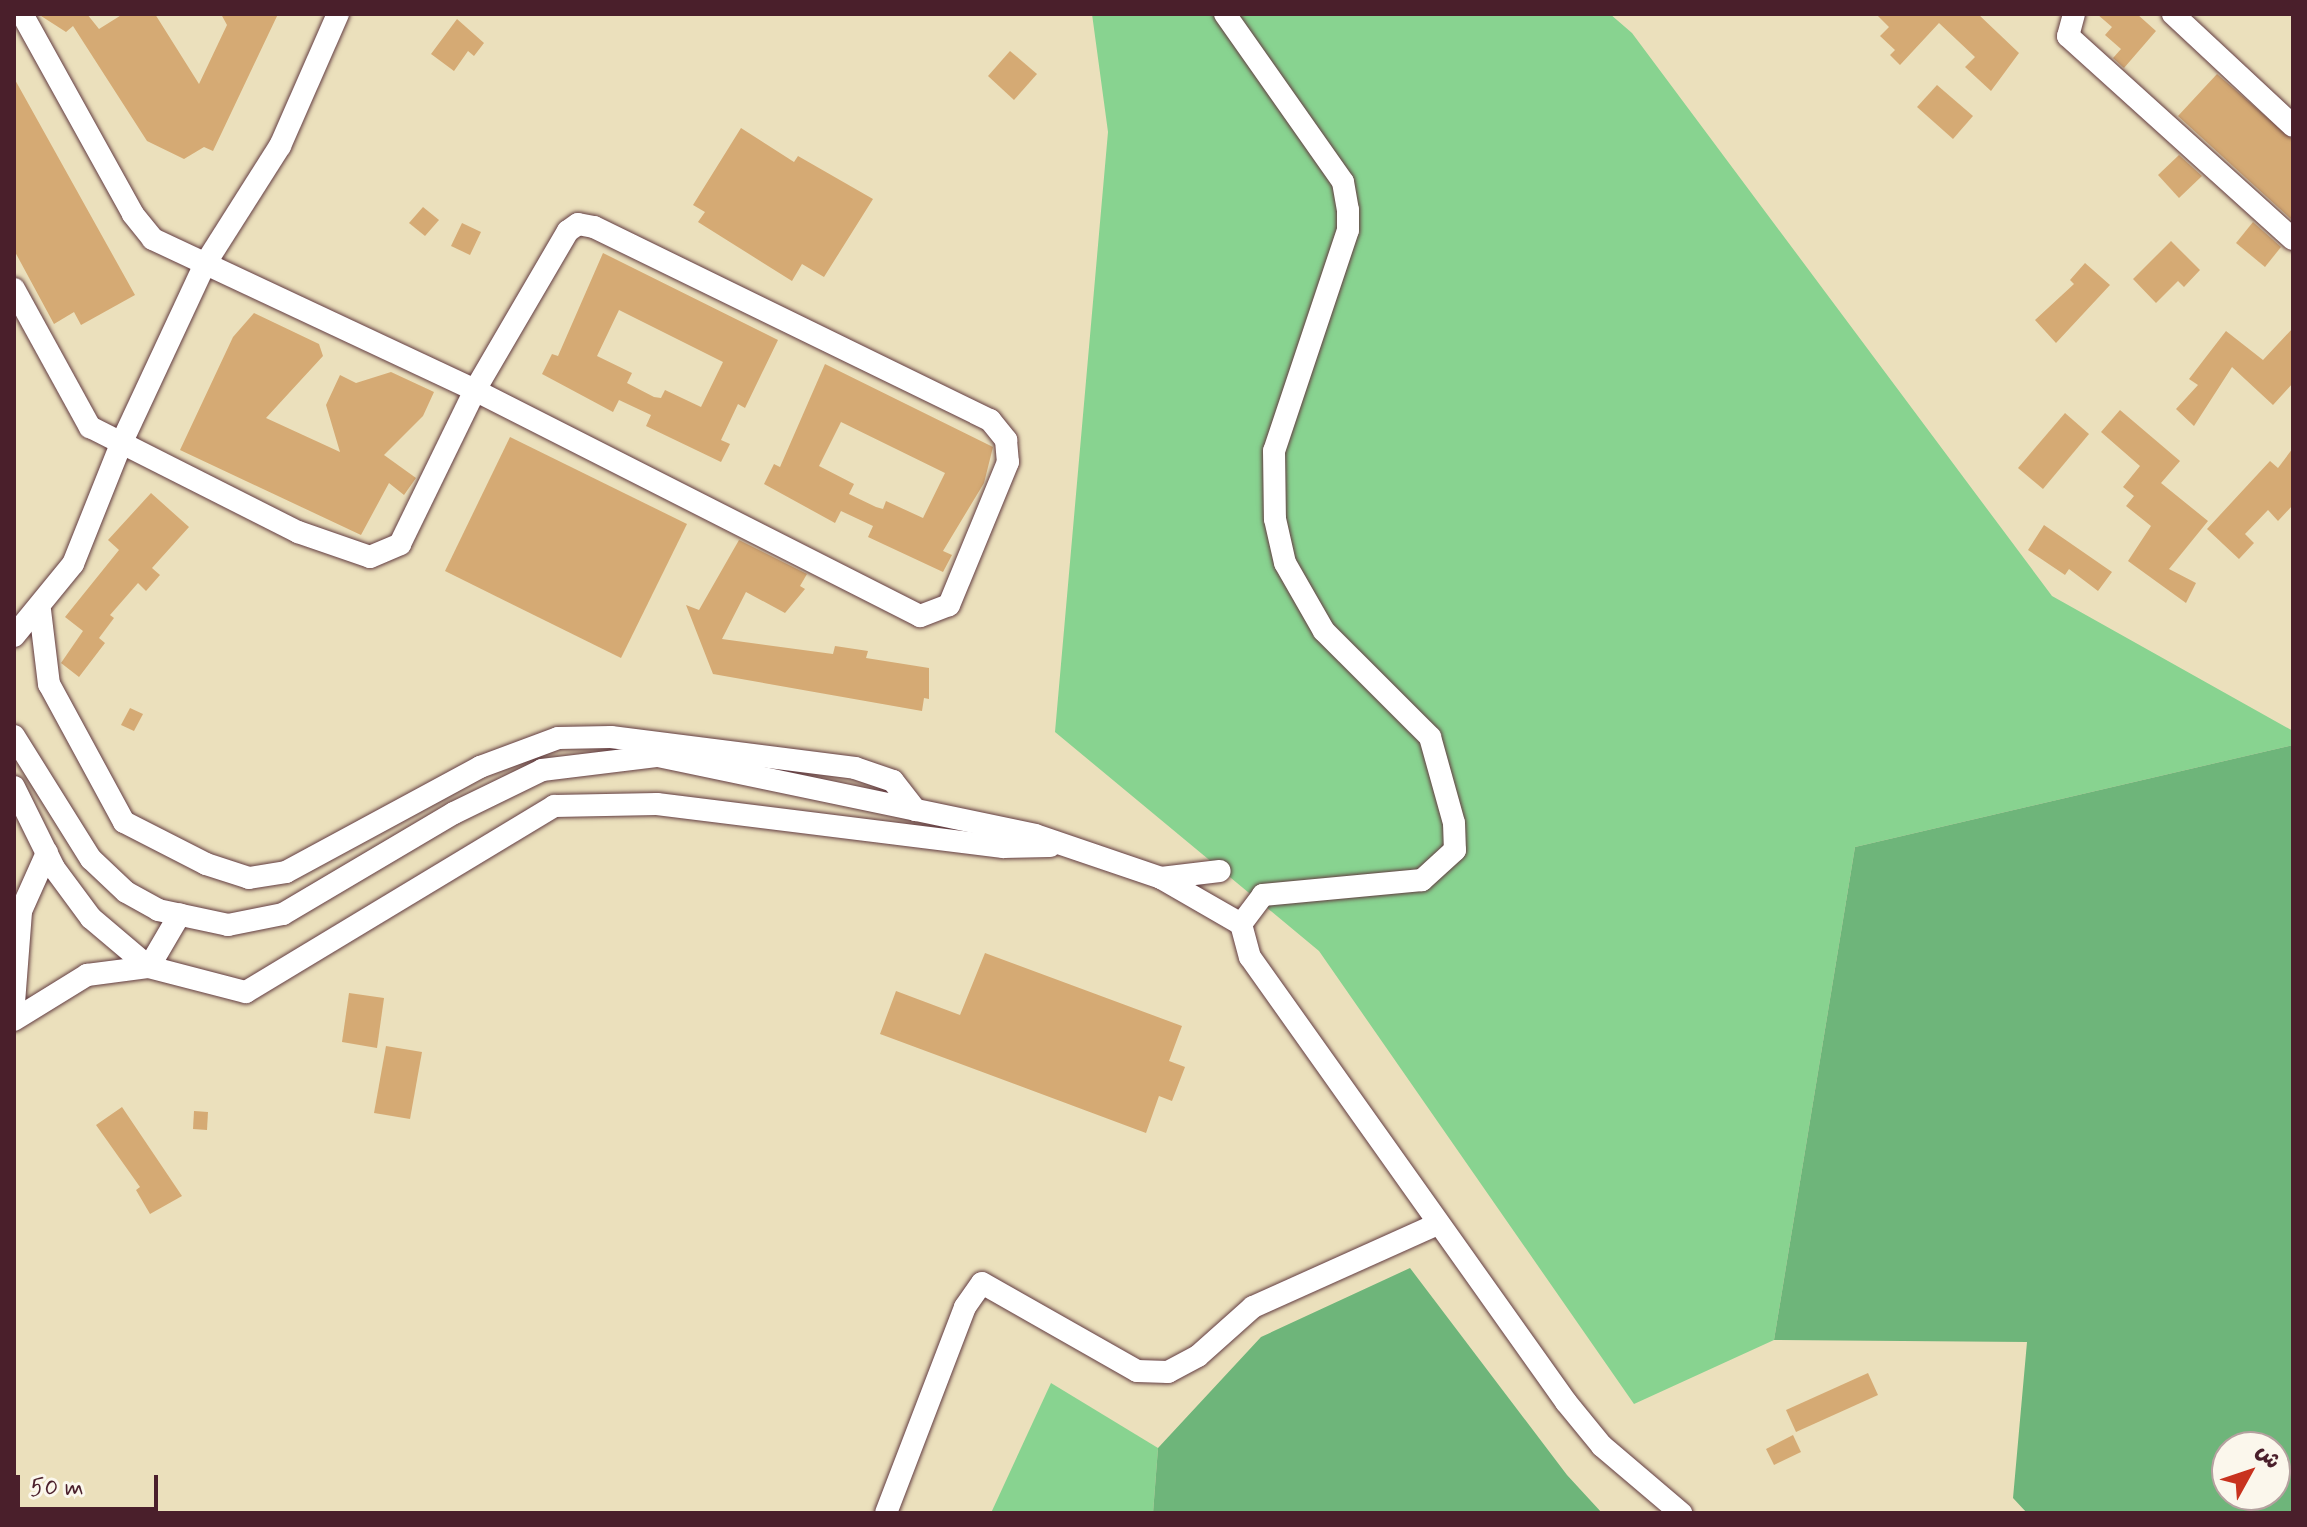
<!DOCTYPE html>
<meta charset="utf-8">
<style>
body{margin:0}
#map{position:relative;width:2307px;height:1527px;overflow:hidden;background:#ebe0bc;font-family:Mynerve,"Playpen Sans Arabic",sans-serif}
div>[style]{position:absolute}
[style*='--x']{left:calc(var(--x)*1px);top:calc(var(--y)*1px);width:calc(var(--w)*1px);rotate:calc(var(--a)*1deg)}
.green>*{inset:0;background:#88d390}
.forest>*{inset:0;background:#6eb57a}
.building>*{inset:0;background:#d5aa74}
.roads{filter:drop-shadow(0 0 2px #623c41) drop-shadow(0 0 2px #623c41)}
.minor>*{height:22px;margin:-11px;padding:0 11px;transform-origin:11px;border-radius:11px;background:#fff}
span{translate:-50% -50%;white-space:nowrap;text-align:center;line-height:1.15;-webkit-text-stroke:6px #fbf7ec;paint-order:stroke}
.frame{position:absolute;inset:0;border:16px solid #4a1f2b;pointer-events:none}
.north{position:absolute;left:2211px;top:1431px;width:80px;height:80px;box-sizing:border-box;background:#fbf7ec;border:2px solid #b4a19f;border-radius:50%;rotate:50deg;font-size:22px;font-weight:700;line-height:32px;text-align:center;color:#4a1f2b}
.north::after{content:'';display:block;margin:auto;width:28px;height:36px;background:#c8321e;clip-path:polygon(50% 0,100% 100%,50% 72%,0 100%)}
.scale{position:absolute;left:16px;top:1475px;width:142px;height:36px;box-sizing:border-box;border:4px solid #4a1f2b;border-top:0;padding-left:10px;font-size:24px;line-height:28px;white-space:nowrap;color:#4a1f2b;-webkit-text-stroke:6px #fbf7ec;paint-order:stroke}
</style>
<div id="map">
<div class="green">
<div style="clip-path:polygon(1092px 14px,1610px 14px,1632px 33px,2052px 596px,2293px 731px,2293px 745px,1855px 847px,1774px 1340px,1634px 1404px,1319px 951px,1055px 732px,1108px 132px)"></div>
<div style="clip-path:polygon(1051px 1383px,1158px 1448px,1153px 1513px,991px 1513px)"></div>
</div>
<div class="forest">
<div style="clip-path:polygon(evenodd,2293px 745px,2293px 1513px,2027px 1513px,2013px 1498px,2027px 1342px,1774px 1340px,1855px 847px,2293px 745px,2227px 1447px,2275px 1447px,2275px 1495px,2227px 1495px,2227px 1447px)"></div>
<div style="clip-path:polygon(1410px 1268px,1567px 1475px,1602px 1513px,1153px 1513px,1158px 1448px,1261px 1337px)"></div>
</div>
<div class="building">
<div style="clip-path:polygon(38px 14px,87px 14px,99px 29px,123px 14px,155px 14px,199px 84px,227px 25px,221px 14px,278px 14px,213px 151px,204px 147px,184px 159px,147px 141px,73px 26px,66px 32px)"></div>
<div style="clip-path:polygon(1876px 14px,1978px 14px,2019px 53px,1991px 91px,1965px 67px,1975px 57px,1939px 23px,1900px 65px,1890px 55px,1895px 50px,1880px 36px,1889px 27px)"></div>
<div style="clip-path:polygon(2097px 14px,2137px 14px,2156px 31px,2124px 68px,2113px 58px,2121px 49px,2105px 35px,2112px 27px)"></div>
<div style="clip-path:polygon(457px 19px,484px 43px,474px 56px,468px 51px,454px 71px,431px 54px)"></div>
<div style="clip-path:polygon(1010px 51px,1037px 74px,1014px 100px,988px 76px)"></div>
<div style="clip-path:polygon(2217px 74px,2293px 140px,2291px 219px,2178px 116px)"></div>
<div style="clip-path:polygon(14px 78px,135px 295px,81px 325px,74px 312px,54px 324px,14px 250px)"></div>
<div style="clip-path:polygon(1937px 85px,1973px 116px,1953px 139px,1917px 107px)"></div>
<div style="clip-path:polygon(741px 128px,794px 162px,798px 156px,873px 199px,824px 277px,802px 264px,792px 281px,698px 222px,705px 212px,693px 205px)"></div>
<div style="clip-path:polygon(2179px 155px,2202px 176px,2179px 198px,2158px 175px)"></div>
<div style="clip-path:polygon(423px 207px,439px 220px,425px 236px,409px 223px)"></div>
<div style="clip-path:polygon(2253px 222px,2281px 247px,2265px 267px,2236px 243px)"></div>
<div style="clip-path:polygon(462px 223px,481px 232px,470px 255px,451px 246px)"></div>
<div style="clip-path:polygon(2171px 241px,2200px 270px,2184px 287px,2178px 281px,2156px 303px,2133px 279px)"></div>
<div style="clip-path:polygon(evenodd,603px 253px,778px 340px,745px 408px,738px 404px,721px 440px,730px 444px,721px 462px,646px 426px,651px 415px,619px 400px,613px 412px,542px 374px,552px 354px,558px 356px,603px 253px,619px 310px,723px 362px,701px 407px,665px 390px,661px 398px,654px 397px,627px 383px,632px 373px,597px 356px,619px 310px)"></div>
<div style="clip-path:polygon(2085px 263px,2110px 285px,2056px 343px,2035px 320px,2074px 284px,2070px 280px)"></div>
<div style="clip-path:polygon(254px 313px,319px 344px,323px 356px,266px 418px,340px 452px,326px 405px,340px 375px,356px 383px,391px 372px,434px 392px,423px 416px,384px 455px,416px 478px,404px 495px,389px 483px,361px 535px,180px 450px,233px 337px)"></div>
<div style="clip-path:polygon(2293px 328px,2293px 383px,2273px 405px,2232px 367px,2194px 426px,2176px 409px,2198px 385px,2189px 379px,2226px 331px,2263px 360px)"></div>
<div style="clip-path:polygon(evenodd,825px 364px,993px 447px,984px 483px,943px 551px,952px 555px,943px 572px,868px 537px,873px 526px,841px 511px,835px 523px,764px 484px,774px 464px,780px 467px,825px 364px,841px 422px,945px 473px,923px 518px,886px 501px,883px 509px,876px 507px,849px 494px,854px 484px,819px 466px,841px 422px)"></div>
<div style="clip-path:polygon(2120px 410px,2180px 461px,2161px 483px,2208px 521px,2169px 569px,2196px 583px,2186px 603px,2128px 561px,2151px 526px,2126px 506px,2134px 496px,2123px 487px,2140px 466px,2101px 432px)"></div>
<div style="clip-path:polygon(2065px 413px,2089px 434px,2043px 489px,2018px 468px)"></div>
<div style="clip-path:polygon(510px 437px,687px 524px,621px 658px,445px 571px)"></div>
<div style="clip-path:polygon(2293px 448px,2293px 505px,2278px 521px,2268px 510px,2245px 534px,2254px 543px,2239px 559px,2207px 529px,2270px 461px,2278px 468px)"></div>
<div style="clip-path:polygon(151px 493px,189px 527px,152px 568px,160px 575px,146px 591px,138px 583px,110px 615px,114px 618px,99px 638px,105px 643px,79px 677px,61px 663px,83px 631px,65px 617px,119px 550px,108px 540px)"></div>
<div style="clip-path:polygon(2044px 525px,2112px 572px,2098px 591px,2069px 569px,2065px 575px,2028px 550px)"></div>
<div style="clip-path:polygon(739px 540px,807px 574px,800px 586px,805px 589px,785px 613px,746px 592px,722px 639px,833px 654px,835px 646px,868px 651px,866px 658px,929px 668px,929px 699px,924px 698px,922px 711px,713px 674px,686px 605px,699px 610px)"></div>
<div style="clip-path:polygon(130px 708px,143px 714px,134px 731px,121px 725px)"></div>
<div style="clip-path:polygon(985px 953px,1182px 1026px,1169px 1061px,1185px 1067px,1172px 1101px,1159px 1096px,1146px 1133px,880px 1034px,896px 991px,960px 1015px)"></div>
<div style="clip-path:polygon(349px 993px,384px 998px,377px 1048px,342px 1042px)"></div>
<div style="clip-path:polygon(386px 1046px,422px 1052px,410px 1119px,374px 1113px)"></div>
<div style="clip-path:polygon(122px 1107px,182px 1196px,150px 1214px,136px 1190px,140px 1187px,96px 1125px)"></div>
<div style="clip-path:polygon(194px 1111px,208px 1112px,207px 1130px,193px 1129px)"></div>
<div style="clip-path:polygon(1868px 1373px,1878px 1395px,1796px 1432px,1786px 1410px)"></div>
<div style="clip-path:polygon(1793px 1435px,1801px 1452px,1774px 1465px,1766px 1449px)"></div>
</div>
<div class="roads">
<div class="minor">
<div style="--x:1225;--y:14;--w:205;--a:54.9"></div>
<div style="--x:1343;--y:182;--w:28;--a:80"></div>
<div style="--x:1348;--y:210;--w:20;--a:90"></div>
<div style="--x:1348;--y:230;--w:233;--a:108.5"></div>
<div style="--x:1274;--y:451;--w:68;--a:89.2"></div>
<div style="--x:1275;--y:519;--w:45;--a:77.2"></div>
<div style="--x:1285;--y:563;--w:78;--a:60.2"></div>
<div style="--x:1324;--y:631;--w:150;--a:45"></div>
<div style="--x:1430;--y:737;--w:89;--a:74.4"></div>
<div style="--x:1454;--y:823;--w:27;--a:88"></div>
<div style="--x:1455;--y:850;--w:45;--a:137.7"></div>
<div style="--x:1422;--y:880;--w:160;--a:174.6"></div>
<div style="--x:1263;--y:895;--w:36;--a:127"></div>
<div style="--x:1241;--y:924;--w:34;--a:75"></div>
<div style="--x:1250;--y:957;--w:546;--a:54.62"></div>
<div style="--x:1566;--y:1402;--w:57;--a:50.7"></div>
<div style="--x:1602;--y:1446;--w:104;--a:40.3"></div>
<div style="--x:2074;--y:14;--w:23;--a:105"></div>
<div style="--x:2068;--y:36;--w:303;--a:42.1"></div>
<div style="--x:2173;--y:14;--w:164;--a:43"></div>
<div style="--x:14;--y:289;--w:158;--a:61.2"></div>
<div style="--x:90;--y:427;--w:233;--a:26.8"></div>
<div style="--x:298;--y:532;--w:76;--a:19.1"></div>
<div style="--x:370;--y:557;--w:33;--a:-23"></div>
<div style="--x:400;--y:544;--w:171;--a:-64"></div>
<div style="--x:475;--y:390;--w:184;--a:-59.7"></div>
<div style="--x:568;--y:231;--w:12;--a:-35"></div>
<div style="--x:578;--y:224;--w:16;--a:11"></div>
<div style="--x:594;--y:227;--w:441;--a:26"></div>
<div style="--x:990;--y:420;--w:26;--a:51"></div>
<div style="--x:1006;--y:440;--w:22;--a:85"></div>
<div style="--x:1008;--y:462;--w:155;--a:112.4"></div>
<div style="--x:949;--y:605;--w:31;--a:159"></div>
<div style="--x:920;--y:616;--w:499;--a:-153.1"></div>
<div style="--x:475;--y:390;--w:356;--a:-154.9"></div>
<div style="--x:153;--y:239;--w:32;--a:-129"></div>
<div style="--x:133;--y:214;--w:229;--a:-119"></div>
<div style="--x:40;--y:610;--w:75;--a:83.1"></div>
<div style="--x:49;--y:684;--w:157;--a:61.5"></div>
<div style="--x:124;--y:822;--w:92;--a:27.1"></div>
<div style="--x:206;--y:864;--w:45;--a:18"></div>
<div style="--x:249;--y:878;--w:37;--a:-9"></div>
<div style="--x:286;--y:872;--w:221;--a:-28.4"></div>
<div style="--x:480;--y:767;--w:83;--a:-20.4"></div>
<div style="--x:558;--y:738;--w:53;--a:-1.1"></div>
<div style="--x:611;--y:737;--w:246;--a:7.2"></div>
<div style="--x:855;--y:768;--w:40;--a:18.9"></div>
<div style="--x:893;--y:781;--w:37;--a:52"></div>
<div style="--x:14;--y:636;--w:93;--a:-50.7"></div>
<div style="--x:73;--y:564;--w:129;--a:-68.2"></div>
<div style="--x:121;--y:444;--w:199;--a:-65"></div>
<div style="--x:205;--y:264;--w:140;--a:-57.6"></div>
<div style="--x:280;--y:146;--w:144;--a:-66.3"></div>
<div style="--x:14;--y:736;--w:145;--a:58"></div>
<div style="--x:91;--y:859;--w:48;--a:43.3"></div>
<div style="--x:126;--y:892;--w:37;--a:29"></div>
<div style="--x:158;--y:910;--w:72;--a:12.1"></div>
<div style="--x:228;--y:925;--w:56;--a:-11.3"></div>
<div style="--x:283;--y:914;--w:199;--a:-30.6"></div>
<div style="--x:454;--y:813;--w:98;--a:-26"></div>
<div style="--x:542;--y:770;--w:117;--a:-6.9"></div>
<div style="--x:658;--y:756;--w:385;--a:11.8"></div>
<div style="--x:1035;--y:835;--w:133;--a:18.8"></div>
<div style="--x:1161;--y:878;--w:92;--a:29.9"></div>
<div style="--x:14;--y:787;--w:90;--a:63.7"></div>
<div style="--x:54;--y:868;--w:62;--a:53.5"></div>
<div style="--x:91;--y:918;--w:76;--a:40.2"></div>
<div style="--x:149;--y:967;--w:100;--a:14.5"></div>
<div style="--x:246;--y:992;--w:360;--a:-31.1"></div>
<div style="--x:554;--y:806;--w:103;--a:-1.1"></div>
<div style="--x:657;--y:804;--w:349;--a:7.1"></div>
<div style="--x:1003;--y:847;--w:47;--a:-1.2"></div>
<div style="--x:1161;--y:878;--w:59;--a:-6.8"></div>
<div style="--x:14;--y:1003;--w:92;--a:-85.6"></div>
<div style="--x:21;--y:911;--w:64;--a:-65.9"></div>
<div style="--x:14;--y:1020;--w:86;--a:-31.7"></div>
<div style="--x:87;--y:975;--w:63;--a:-7.4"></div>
<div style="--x:149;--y:967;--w:61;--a:-59.7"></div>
<div style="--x:886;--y:1513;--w:221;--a:-69"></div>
<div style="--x:965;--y:1307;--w:29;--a:-55"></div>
<div style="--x:982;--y:1283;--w:178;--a:29.6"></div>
<div style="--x:1137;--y:1371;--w:31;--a:2"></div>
<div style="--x:1168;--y:1372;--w:34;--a:-28"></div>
<div style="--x:1198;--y:1356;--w:74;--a:-41.7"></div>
<div style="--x:1253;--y:1307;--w:203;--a:-24.2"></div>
</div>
</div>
<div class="frame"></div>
<div class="north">ش</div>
<div class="scale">50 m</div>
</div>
